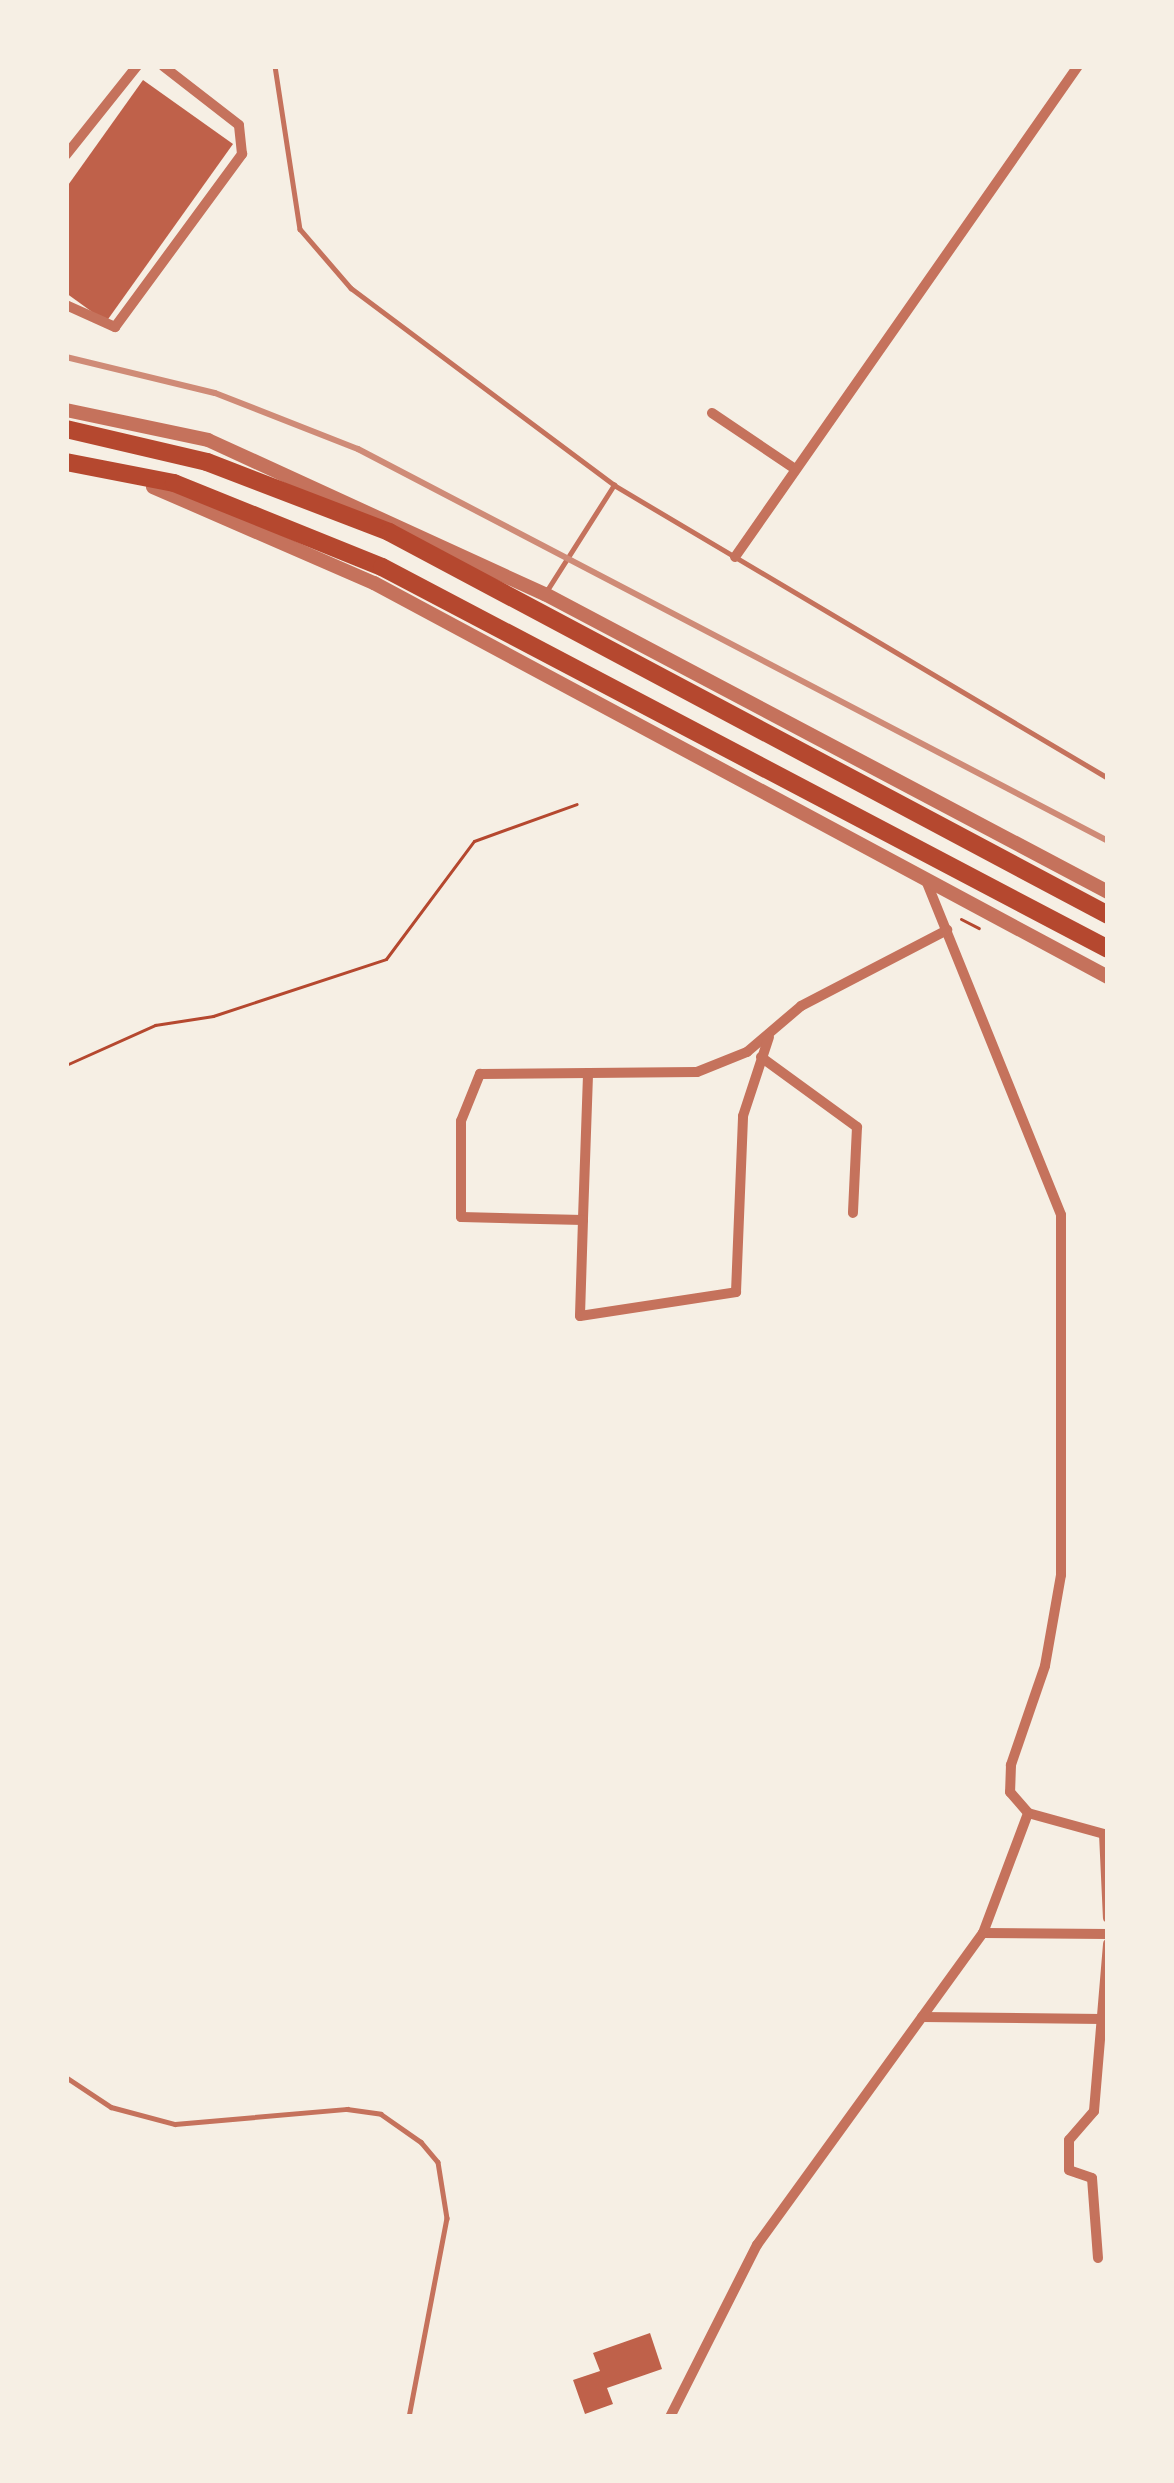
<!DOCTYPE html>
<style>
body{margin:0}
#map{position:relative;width:1174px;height:2483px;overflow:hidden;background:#f6efe4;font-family:"PT Sans Narrow",sans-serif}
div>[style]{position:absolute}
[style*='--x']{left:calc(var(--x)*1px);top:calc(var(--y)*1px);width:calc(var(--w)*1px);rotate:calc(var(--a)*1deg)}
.building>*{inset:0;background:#bf614a}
.path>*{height:3px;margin:-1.5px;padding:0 1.5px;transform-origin:1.5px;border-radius:1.5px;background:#b5482f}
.service>*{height:4.5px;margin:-2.25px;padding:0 2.25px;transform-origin:2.25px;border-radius:2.25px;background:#c5725c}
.minor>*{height:10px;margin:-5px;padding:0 5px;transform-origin:5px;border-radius:5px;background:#c5725c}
.tertiary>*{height:14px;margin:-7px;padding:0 7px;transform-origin:7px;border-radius:7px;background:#c5725c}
.trunk>*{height:18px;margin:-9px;padding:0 9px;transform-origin:9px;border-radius:9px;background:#b5482f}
.rail>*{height:6px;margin:-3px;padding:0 3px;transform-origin:3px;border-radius:3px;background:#cf8b77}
span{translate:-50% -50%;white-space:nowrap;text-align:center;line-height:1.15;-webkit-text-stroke:12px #f6efe4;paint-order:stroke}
.frame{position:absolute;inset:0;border:69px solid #f6efe4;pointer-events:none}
</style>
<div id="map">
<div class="building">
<div style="clip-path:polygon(143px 80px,233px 144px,106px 322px,66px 293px,66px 188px)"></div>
<div style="clip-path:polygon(650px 2333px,662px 2369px,607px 2388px,613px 2404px,585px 2414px,573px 2380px,600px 2371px,593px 2353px)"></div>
</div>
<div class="path">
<div style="--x:961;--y:919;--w:20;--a:27"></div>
<div style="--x:66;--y:1065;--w:98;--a:-24.2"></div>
<div style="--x:155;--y:1025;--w:59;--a:-8.8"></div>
<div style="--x:213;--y:1016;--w:182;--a:-18.2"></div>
<div style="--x:386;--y:959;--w:147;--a:-53.3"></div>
<div style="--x:474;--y:841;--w:109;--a:-19.8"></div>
</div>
<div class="service">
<div style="--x:275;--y:66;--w:165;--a:81.3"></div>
<div style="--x:300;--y:229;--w:78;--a:49.2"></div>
<div style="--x:351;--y:288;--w:329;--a:36.8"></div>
<div style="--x:614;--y:485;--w:574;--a:30.67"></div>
<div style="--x:546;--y:592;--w:127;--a:-57.6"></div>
<div style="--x:66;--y:2077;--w:54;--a:33.7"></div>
<div style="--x:111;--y:2107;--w:66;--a:14.9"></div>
<div style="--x:175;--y:2124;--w:173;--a:-5"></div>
<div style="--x:347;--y:2109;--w:34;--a:8"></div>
<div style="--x:381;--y:2114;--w:49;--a:35"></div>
<div style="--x:421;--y:2142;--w:26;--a:50"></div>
<div style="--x:438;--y:2162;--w:57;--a:80.9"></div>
<div style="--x:447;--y:2218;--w:203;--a:100.8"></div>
</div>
<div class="minor">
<div style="--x:66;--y:155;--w:114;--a:-51.4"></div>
<div style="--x:66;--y:305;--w:54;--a:24.2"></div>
<div style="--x:115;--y:327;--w:215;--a:-53.7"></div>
<div style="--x:242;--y:154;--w:29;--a:-96"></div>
<div style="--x:239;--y:125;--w:96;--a:-142.2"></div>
<div style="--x:712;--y:413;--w:100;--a:34"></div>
<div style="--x:735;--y:557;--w:599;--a:-55.06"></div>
<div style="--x:925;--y:878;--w:363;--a:68"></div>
<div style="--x:1061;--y:1215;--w:360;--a:90"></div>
<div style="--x:1061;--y:1575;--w:92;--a:100"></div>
<div style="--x:1045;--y:1666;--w:105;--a:109"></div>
<div style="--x:1011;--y:1765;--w:27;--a:92"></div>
<div style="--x:1010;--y:1792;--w:28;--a:49"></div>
<div style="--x:761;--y:1057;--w:119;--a:36.1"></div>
<div style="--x:857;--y:1127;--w:86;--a:92.7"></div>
<div style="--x:588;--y:1075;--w:145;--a:92"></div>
<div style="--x:583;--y:1220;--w:122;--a:-178.6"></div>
<div style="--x:461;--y:1217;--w:96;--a:-90"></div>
<div style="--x:461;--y:1121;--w:51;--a:-68"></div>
<div style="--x:480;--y:1074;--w:217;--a:-0.5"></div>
<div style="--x:697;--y:1072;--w:54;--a:-21.8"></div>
<div style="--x:747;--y:1052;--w:71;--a:-40.4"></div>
<div style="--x:801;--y:1006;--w:165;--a:-27.5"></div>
<div style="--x:583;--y:1220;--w:96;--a:91.8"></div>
<div style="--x:580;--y:1316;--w:158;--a:-8.7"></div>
<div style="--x:736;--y:1292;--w:176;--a:-87.7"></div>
<div style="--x:743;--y:1116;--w:83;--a:-71.8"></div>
<div style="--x:1028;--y:1813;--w:79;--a:15.4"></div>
<div style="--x:1104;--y:1834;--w:84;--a:87.3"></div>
<div style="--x:983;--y:1933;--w:125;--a:0.5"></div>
<div style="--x:922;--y:2017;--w:180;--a:0.6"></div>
<div style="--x:1098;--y:2258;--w:80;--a:-94.3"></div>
<div style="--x:1092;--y:2178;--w:24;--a:-161"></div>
<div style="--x:1069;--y:2170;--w:30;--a:-90"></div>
<div style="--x:1069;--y:2140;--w:38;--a:-49"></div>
<div style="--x:1094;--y:2111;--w:168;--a:-85.2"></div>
<div style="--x:670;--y:2417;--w:193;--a:-63.2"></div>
<div style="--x:757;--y:2245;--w:385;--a:-54.1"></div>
<div style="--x:983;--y:1933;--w:128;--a:-69.4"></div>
</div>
<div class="tertiary">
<div style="--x:66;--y:410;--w:145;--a:11.9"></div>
<div style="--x:208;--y:440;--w:371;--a:24.6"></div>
<div style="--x:545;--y:594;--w:637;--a:27.89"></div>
<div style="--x:153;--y:487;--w:241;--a:23.5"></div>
<div style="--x:374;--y:583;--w:833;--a:28.23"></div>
</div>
<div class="trunk">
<div style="--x:66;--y:429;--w:145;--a:13.2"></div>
<div style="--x:207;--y:462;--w:195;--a:21"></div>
<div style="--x:389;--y:532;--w:815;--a:28.04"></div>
<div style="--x:66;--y:462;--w:110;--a:11"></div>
<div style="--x:174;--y:483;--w:224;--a:22"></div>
<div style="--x:382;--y:567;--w:820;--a:27.75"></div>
</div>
<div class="rail">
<div style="--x:66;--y:357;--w:153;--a:13.6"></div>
<div style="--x:215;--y:393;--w:154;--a:21.4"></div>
<div style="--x:358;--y:449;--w:846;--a:27.59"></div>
</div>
<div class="frame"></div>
</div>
